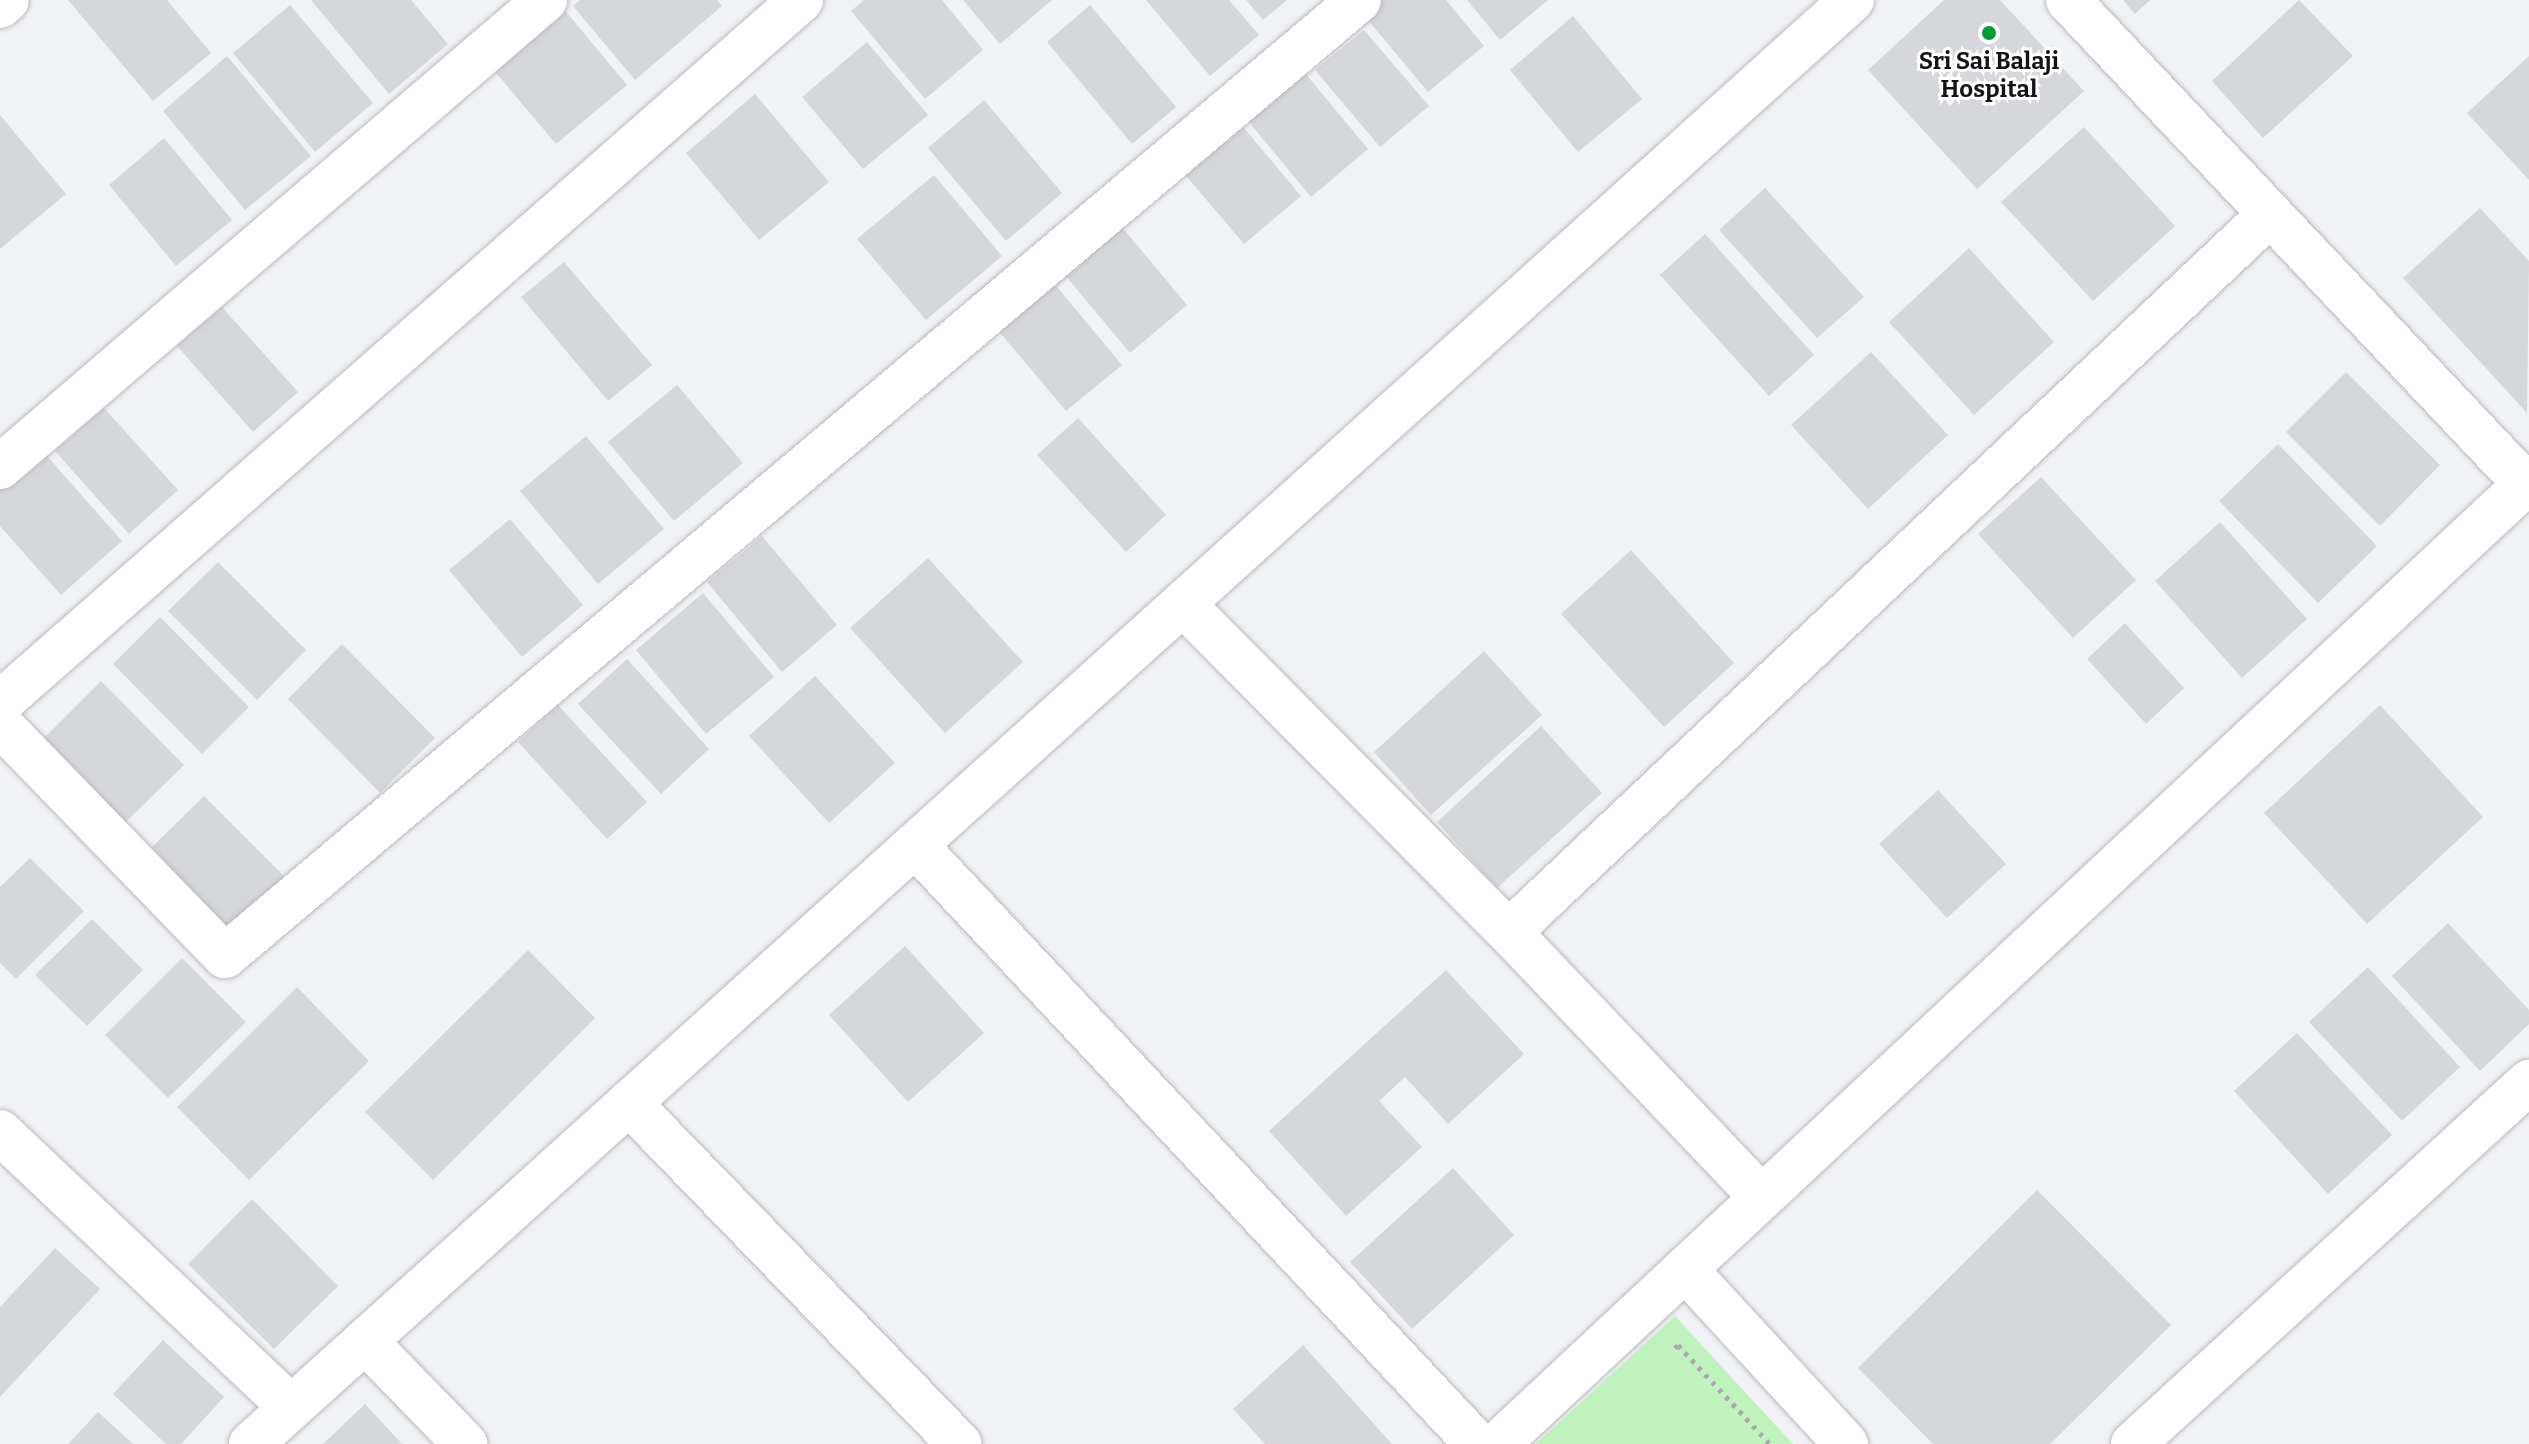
<!DOCTYPE html>
<style>
body{margin:0}
#map{position:relative;width:2529px;height:1444px;overflow:hidden;background:#f1f2f6;font-family:Bitter,serif}
div>[style]{position:absolute}
[style*='--x']{left:calc(var(--x)*1px);top:calc(var(--y)*1px);width:calc(var(--w)*1px);rotate:calc(var(--a)*1deg)}
.green>*{inset:0;background:#c0f2be}
.building>*{inset:0;background:#d6d7db}
.path>*{height:5px;margin-top:-2.5px;transform-origin:0;background:repeating-linear-gradient(90deg,#aaaaae 0 4px,transparent 0 10px)}
.roads{filter:drop-shadow(0 0 2px #babbbe) drop-shadow(0 0 2px #babbbe)}
.street>*{height:44px;margin:-22px;padding:0 22px;transform-origin:22px;border-radius:22px;background:#fff}
.dots>*{width:22px;height:22px;translate:-50% -50%;box-sizing:border-box;border:4px solid #fff;border-radius:50%}
span{translate:-50% -50%;white-space:nowrap;text-align:center;line-height:1.15;-webkit-text-stroke:6px #fff;paint-order:stroke}
.poi-label{font-size:24px;color:#141416;font-weight:700}
</style>
<div id="map">
<div class="green">
<div style="clip-path:polygon(1675px 1316px,1793px 1444px,1536px 1444px)"></div>
</div>
<div class="building">
<div style="clip-path:polygon(68px 0,167px 0,211px 53px,153px 101px)"></div>
<div style="clip-path:polygon(311px 0,411px 0,448px 44px,389px 94px)"></div>
<div style="clip-path:polygon(580px 0,717px 0,722px 6px,635px 80px,573px 6px)"></div>
<div style="clip-path:polygon(864px 0,942px 0,983px 50px,925px 99px,851px 11px)"></div>
<div style="clip-path:polygon(963px 0,1052px 0,1000px 44px)"></div>
<div style="clip-path:polygon(1146px 0,1229px 0,1259px 35px,1210px 76px)"></div>
<div style="clip-path:polygon(1246px 0,1287px 0,1263px 20px)"></div>
<div style="clip-path:polygon(1380px 0,1446px 0,1484px 46px,1428px 92px,1363px 14px)"></div>
<div style="clip-path:polygon(1467px 0,1548px 0,1500px 40px)"></div>
<div style="clip-path:polygon(1944px 0,2000px 0,2084px 91px,1977px 189px,1868px 70px)"></div>
<div style="clip-path:polygon(2123px 0,2150px 0,2135px 14px)"></div>
<div style="clip-path:polygon(2299px 0,2353px 56px,2263px 138px,2212px 81px)"></div>
<div style="clip-path:polygon(290px 5px,373px 103px,315px 152px,233px 53px)"></div>
<div style="clip-path:polygon(1090px 5px,1176px 107px,1132px 144px,1047px 42px)"></div>
<div style="clip-path:polygon(563px 8px,627px 85px,556px 144px,491px 67px)"></div>
<div style="clip-path:polygon(1573px 16px,1642px 99px,1578px 152px,1510px 70px)"></div>
<div style="clip-path:polygon(1364px 30px,1429px 106px,1380px 147px,1315px 70px)"></div>
<div style="clip-path:polygon(867px 42px,928px 115px,863px 169px,802px 97px)"></div>
<div style="clip-path:polygon(227px 56px,311px 156px,245px 210px,163px 111px)"></div>
<div style="clip-path:polygon(2529px 56px,2529px 180px,2467px 113px)"></div>
<div style="clip-path:polygon(1300px 67px,1368px 149px,1311px 197px,1243px 115px)"></div>
<div style="clip-path:polygon(755px 94px,829px 182px,759px 240px,686px 153px)"></div>
<div style="clip-path:polygon(984px 100px,1062px 193px,1006px 241px,928px 148px)"></div>
<div style="clip-path:polygon(0 115px,66px 194px,0 249px)"></div>
<div style="clip-path:polygon(1239px 122px,1301px 196px,1244px 244px,1181px 170px)"></div>
<div style="clip-path:polygon(2084px 127px,2175px 226px,2093px 301px,2001px 202px)"></div>
<div style="clip-path:polygon(164px 138px,232px 220px,176px 266px,109px 185px)"></div>
<div style="clip-path:polygon(934px 175px,1002px 256px,926px 320px,857px 239px)"></div>
<div style="clip-path:polygon(1765px 188px,1864px 297px,1817px 338px,1719px 230px)"></div>
<div style="clip-path:polygon(2480px 208px,2529px 261px,2527px 413px,2403px 278px)"></div>
<div style="clip-path:polygon(1121px 226px,1187px 305px,1130px 353px,1064px 274px)"></div>
<div style="clip-path:polygon(1705px 234px,1814px 355px,1769px 396px,1660px 275px)"></div>
<div style="clip-path:polygon(1969px 248px,2054px 342px,1974px 415px,1889px 322px)"></div>
<div style="clip-path:polygon(564px 262px,652px 365px,608px 401px,521px 297px)"></div>
<div style="clip-path:polygon(1053px 282px,1122px 365px,1066px 411px,997px 329px)"></div>
<div style="clip-path:polygon(222px 307px,298px 392px,253px 432px,177px 346px)"></div>
<div style="clip-path:polygon(1871px 352px,1948px 435px,1868px 509px,1791px 425px)"></div>
<div style="clip-path:polygon(2346px 372px,2440px 465px,2380px 526px,2286px 432px)"></div>
<div style="clip-path:polygon(677px 385px,743px 463px,674px 521px,608px 442px)"></div>
<div style="clip-path:polygon(104px 408px,178px 490px,129px 534px,55px 451px)"></div>
<div style="clip-path:polygon(1078px 418px,1166px 515px,1126px 552px,1037px 455px)"></div>
<div style="clip-path:polygon(586px 436px,664px 529px,598px 584px,520px 491px)"></div>
<div style="clip-path:polygon(2278px 444px,2377px 546px,2318px 603px,2219px 501px)"></div>
<div style="clip-path:polygon(40px 448px,122px 541px,61px 595px,0 526px,0 484px)"></div>
<div style="clip-path:polygon(2041px 477px,2136px 580px,2073px 638px,1978px 534px)"></div>
<div style="clip-path:polygon(510px 519px,583px 605px,522px 657px,449px 570px)"></div>
<div style="clip-path:polygon(2220px 522px,2307px 619px,2242px 678px,2155px 581px)"></div>
<div style="clip-path:polygon(762px 536px,837px 625px,782px 672px,707px 582px)"></div>
<div style="clip-path:polygon(1631px 550px,1734px 663px,1664px 727px,1561px 614px)"></div>
<div style="clip-path:polygon(928px 558px,1023px 662px,945px 733px,850px 628px)"></div>
<div style="clip-path:polygon(218px 562px,306px 650px,257px 700px,168px 611px)"></div>
<div style="clip-path:polygon(703px 593px,774px 677px,706px 734px,636px 650px)"></div>
<div style="clip-path:polygon(160px 617px,249px 707px,202px 754px,113px 664px)"></div>
<div style="clip-path:polygon(2125px 623px,2184px 688px,2146px 724px,2087px 659px)"></div>
<div style="clip-path:polygon(342px 644px,435px 738px,380px 793px,288px 699px)"></div>
<div style="clip-path:polygon(1484px 651px,1542px 715px,1431px 815px,1374px 752px)"></div>
<div style="clip-path:polygon(627px 659px,709px 749px,661px 794px,578px 704px)"></div>
<div style="clip-path:polygon(815px 676px,895px 763px,829px 823px,749px 736px)"></div>
<div style="clip-path:polygon(101px 681px,184px 765px,125px 823px,42px 740px)"></div>
<div style="clip-path:polygon(558px 705px,647px 802px,607px 839px,518px 742px)"></div>
<div style="clip-path:polygon(2380px 705px,2483px 817px,2367px 924px,2264px 813px)"></div>
<div style="clip-path:polygon(1541px 726px,1602px 793px,1497px 888px,1437px 822px)"></div>
<div style="clip-path:polygon(1938px 790px,2006px 864px,1947px 918px,1879px 844px)"></div>
<div style="clip-path:polygon(204px 796px,285px 877px,228px 934px,147px 852px)"></div>
<div style="clip-path:polygon(30px 858px,84px 911px,16px 979px,0 963px,0 887px)"></div>
<div style="clip-path:polygon(92px 919px,143px 970px,87px 1026px,35px 975px)"></div>
<div style="clip-path:polygon(2448px 923px,2529px 1010px,2529px 1024px,2480px 1071px,2392px 976px)"></div>
<div style="clip-path:polygon(905px 946px,984px 1033px,908px 1102px,829px 1015px)"></div>
<div style="clip-path:polygon(528px 950px,595px 1018px,433px 1180px,365px 1112px)"></div>
<div style="clip-path:polygon(182px 958px,246px 1022px,168px 1098px,105px 1035px)"></div>
<div style="clip-path:polygon(2368px 967px,2460px 1067px,2402px 1121px,2309px 1022px)"></div>
<div style="clip-path:polygon(1446px 970px,1524px 1054px,1448px 1124px,1405px 1077px,1379px 1101px,1422px 1147px,1346px 1216px,1269px 1131px)"></div>
<div style="clip-path:polygon(297px 987px,369px 1061px,249px 1180px,177px 1107px)"></div>
<div style="clip-path:polygon(2297px 1033px,2392px 1135px,2328px 1194px,2234px 1091px)"></div>
<div style="clip-path:polygon(1453px 1168px,1514px 1235px,1412px 1329px,1350px 1262px)"></div>
<div style="clip-path:polygon(2037px 1190px,2171px 1325px,2050px 1444px,1933px 1444px,1858px 1368px)"></div>
<div style="clip-path:polygon(252px 1199px,338px 1286px,274px 1349px,188px 1264px)"></div>
<div style="clip-path:polygon(55px 1248px,100px 1289px,0 1397px,0 1307px)"></div>
<div style="clip-path:polygon(163px 1340px,224px 1397px,181px 1444px,166px 1444px,113px 1394px)"></div>
<div style="clip-path:polygon(1303px 1345px,1392px 1444px,1265px 1444px,1233px 1409px)"></div>
<div style="clip-path:polygon(365px 1404px,402px 1444px,323px 1444px)"></div>
<div style="clip-path:polygon(98px 1412px,133px 1444px,68px 1444px)"></div>
</div>
<div class="path">
<div style="--x:1675;--y:1348;--w:4;--a:-45"></div>
<div style="--x:1678;--y:1345;--w:135;--a:47.1"></div>
</div>
<div class="roads">
<div class="street">
<div style="--x:2068;--y:0;--w:671;--a:46.63"></div>
<div style="--x:0;--y:6;--w:9;--a:-41"></div>
<div style="--x:0;--y:467;--w:718;--a:-40.59"></div>
<div style="--x:1183;--y:604;--w:462;--a:45.2"></div>
<div style="--x:1509;--y:932;--w:366;--a:46.4"></div>
<div style="--x:0;--y:703;--w:1066;--a:-41.27"></div>
<div style="--x:0;--y:724;--w:323;--a:45.9"></div>
<div style="--x:225;--y:956;--w:1483;--a:-40.13"></div>
<div style="--x:915;--y:845;--w:821;--a:46.83"></div>
<div style="--x:1509;--y:932;--w:1045;--a:-43.33"></div>
<div style="--x:629;--y:1103;--w:475;--a:45.9"></div>
<div style="--x:0;--y:1132;--w:400;--a:43.4"></div>
<div style="--x:1685;--y:1269;--w:238;--a:47.4"></div>
<div style="--x:365;--y:1341;--w:144;--a:45.8"></div>
<div style="--x:251;--y:1444;--w:2156;--a:-42.05"></div>
<div style="--x:1498;--y:1444;--w:1411;--a:-43.05"></div>
<div style="--x:2133;--y:1444;--w:537;--a:-42.43"></div>
</div>
</div>
<div class="dots">
<div style="left:1989px;top:33px;background:#009b35"></div>
</div>
<div class="poi-label">
<span style="left:1989px;top:76px">Sri Sai Balaji<br>Hospital</span>
</div>
</div>
